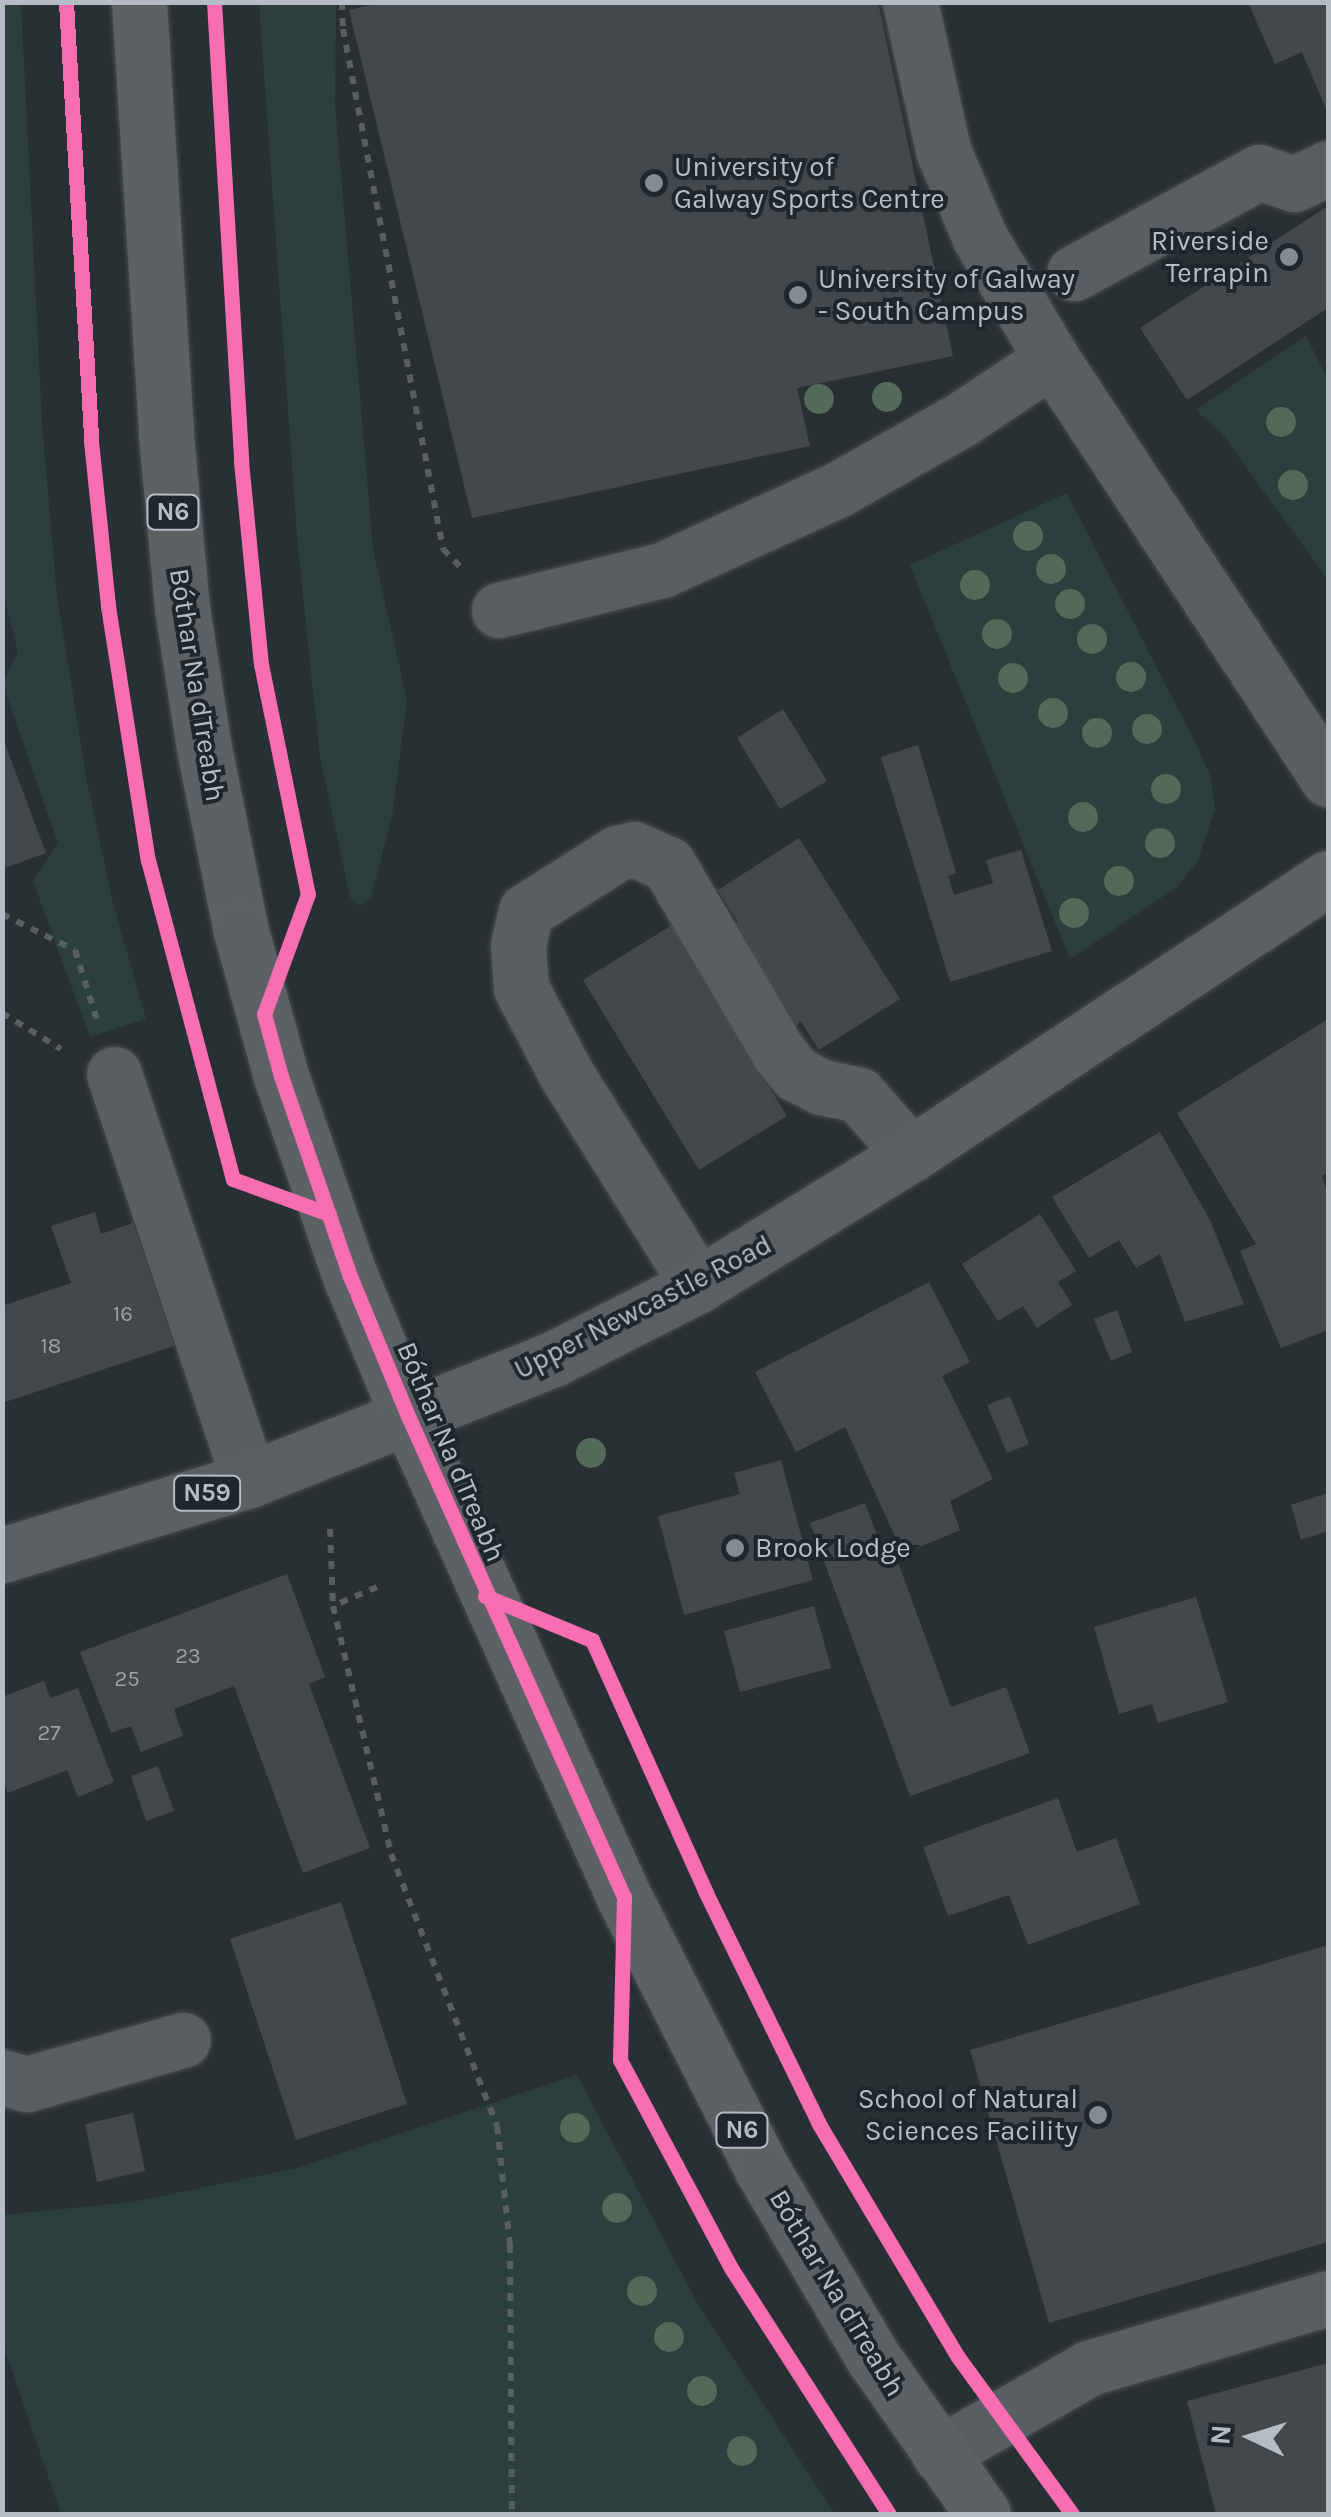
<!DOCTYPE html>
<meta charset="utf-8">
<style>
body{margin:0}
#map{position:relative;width:1331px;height:2517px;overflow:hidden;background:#293034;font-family:Karla,sans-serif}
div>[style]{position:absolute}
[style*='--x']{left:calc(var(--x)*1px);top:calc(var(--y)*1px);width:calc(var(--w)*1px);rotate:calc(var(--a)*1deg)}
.green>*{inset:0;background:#2c3f3c}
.building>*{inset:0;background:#43484c}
.path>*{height:6px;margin-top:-3px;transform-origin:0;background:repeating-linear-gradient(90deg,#595e61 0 8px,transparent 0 16px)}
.roads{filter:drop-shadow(0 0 2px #474c4f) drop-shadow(0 0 2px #474c4f)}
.minor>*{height:55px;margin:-27.5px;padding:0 27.5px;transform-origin:27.5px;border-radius:27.5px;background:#595e62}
.major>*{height:55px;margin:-27.5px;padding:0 27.5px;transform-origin:27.5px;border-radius:27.5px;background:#5b6064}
.highway>*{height:55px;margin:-27.5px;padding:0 27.5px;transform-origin:27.5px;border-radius:27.5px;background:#5e6163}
.cycleway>*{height:15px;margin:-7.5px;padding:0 7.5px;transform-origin:7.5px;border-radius:7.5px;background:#f96db3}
.trees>*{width:30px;height:30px;margin:-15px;border-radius:50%;background:#536959}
.dots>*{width:28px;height:28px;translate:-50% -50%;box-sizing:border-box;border:5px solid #1e272e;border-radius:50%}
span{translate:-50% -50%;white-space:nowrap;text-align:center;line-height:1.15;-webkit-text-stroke:8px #1e272e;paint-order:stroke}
.number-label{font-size:22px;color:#98a0a7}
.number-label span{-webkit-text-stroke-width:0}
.shield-label span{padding:2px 8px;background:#1e272e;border:2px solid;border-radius:8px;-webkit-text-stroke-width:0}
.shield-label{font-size:25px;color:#b4bdc5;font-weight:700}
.poi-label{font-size:28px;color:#b4bdc5}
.left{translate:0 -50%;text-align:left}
.right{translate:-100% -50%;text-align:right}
.street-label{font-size:28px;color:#b4bdc5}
.frame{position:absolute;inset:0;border:5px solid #b4bdc5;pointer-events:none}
.north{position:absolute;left:1201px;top:2387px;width:100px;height:100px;-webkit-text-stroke:8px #1e272e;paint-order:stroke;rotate:274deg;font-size:28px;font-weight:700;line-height:40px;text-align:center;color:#b4bdc5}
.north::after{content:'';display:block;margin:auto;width:35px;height:45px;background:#b4bdc5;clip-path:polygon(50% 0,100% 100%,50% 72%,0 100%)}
</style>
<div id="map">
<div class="green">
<div style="clip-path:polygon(21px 3px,42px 424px,57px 596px,87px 782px,113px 903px,146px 1019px,90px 1037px,33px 881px,58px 843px,3px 685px,18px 651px,2px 590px,2px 3px)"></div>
<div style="clip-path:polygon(259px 3px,336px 3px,335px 105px,373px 549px,407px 700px,392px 816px,371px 897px,360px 906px,350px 897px,320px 757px,298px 548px)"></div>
<div style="clip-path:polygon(1306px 336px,1328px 380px,1328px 580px,1223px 435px,1196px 410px)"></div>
<div style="clip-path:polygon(1067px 493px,1197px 746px,1211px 778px,1215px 809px,1198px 860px,1177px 887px,1070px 959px,910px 565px)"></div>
<div style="clip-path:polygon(577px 2075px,699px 2306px,835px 2514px,61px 2514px,3px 2344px,3px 2215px,133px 2202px,297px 2168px)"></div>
</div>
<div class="building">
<div style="clip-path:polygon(383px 2px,878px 2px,953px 356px,797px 388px,810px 446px,472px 518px,349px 10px)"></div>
<div style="clip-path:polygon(1248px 2px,1328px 2px,1328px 114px,1302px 52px,1275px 64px)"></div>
<div style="clip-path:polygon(1328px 206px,1328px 308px,1187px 400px,1140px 328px)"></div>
<div style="clip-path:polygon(783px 709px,827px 781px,780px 809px,737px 738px)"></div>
<div style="clip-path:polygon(2px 736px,46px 853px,2px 869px)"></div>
<div style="clip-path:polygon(918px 745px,956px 873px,948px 876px,954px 895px,993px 883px,986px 860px,1021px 850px,1052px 951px,950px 982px,881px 757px)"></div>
<div style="clip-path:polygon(799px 838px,900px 999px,819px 1050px,801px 1022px,749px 1055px,787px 1116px,699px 1170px,583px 980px,672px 925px,689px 952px,738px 922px,718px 890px)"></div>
<div style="clip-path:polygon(1328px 1019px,1328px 1172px,1322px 1176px,1328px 1195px,1328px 1330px,1281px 1348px,1240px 1251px,1256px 1244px,1177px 1113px)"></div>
<div style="clip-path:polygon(1160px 1132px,1210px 1220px,1244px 1304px,1185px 1322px,1160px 1254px,1136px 1268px,1119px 1240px,1089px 1258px,1052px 1197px)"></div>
<div style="clip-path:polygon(95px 1212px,101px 1234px,133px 1223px,174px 1346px,2px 1403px,2px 1306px,71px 1283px,51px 1226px)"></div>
<div style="clip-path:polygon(1040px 1214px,1076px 1271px,1058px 1282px,1072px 1305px,1037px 1328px,1023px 1306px,998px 1321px,962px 1264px)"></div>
<div style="clip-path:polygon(929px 1282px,970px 1362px,942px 1376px,993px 1479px,950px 1501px,960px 1530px,903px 1554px,845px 1427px,796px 1452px,755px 1372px)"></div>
<div style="clip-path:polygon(1117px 1310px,1132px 1352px,1111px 1361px,1094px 1319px)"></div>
<div style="clip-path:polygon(1010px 1396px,1029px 1444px,1007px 1453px,987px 1405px)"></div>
<div style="clip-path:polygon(781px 1460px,813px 1580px,684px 1615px,658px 1516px,740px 1494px,734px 1473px)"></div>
<div style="clip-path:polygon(1328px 1493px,1328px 1531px,1301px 1540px,1291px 1505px)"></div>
<div style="clip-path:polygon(865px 1503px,882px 1549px,892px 1546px,951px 1707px,1006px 1687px,1030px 1753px,910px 1796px,810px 1523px)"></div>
<div style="clip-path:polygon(287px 1574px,325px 1677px,309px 1684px,370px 1848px,303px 1873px,234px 1686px,174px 1709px,183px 1736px,141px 1752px,131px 1726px,111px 1733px,80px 1652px)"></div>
<div style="clip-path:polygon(1196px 1597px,1228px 1702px,1158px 1723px,1152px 1704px,1119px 1714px,1094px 1627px)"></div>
<div style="clip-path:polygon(814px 1606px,831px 1668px,740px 1692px,724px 1631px)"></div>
<div style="clip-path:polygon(44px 1681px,50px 1698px,78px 1688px,114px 1782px,78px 1797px,67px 1770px,8px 1793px,2px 1779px,2px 1697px)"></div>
<div style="clip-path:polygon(158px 1766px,174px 1811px,146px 1821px,131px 1776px)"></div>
<div style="clip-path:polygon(1058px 1798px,1077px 1852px,1116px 1838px,1140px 1904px,1028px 1945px,1009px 1895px,948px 1916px,923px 1847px)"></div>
<div style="clip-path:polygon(341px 1902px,407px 2104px,296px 2140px,230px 1939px)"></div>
<div style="clip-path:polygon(1328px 1945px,1328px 2242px,1049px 2323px,970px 2050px)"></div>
<div style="clip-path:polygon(133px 2113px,145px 2171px,97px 2182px,85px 2124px)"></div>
<div style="clip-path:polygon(1328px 2363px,1328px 2514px,1216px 2514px,1187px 2401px)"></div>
</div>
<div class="path">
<div style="--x:342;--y:2;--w:27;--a:88"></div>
<div style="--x:343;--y:29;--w:530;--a:79.11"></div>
<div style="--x:443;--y:549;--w:28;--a:46"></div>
<div style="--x:2;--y:914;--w:81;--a:26.3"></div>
<div style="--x:75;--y:950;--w:73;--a:72.6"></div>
<div style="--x:2;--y:1013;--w:69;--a:31.4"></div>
<div style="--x:330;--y:1529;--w:77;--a:87.8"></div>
<div style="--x:377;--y:1587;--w:48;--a:156.6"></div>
<div style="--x:333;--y:1606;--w:255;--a:76.8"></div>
<div style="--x:391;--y:1854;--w:292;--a:68.7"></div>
<div style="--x:497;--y:2126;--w:120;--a:83.8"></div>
<div style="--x:510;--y:2245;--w:269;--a:89.6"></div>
</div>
<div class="roads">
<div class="minor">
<div style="--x:910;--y:2;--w:152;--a:77.4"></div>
<div style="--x:943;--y:150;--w:95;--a:67.2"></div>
<div style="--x:980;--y:238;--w:141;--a:59.2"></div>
<div style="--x:1052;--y:359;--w:503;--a:56.69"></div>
<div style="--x:1074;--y:273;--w:211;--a:-28.6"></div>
<div style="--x:1259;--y:172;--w:37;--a:19"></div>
<div style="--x:1294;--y:184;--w:38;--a:-25"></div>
<div style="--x:499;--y:610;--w:168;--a:-13.8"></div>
<div style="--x:662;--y:570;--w:192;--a:-24.6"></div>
<div style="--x:837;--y:490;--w:144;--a:-29.6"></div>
<div style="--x:962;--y:419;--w:108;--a:-33.7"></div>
<div style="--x:114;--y:1074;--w:428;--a:71.6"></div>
<div style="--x:698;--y:1285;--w:249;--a:-122"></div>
<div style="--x:566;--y:1074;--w:97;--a:-117.6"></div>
<div style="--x:521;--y:988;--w:43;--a:-94"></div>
<div style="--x:518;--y:945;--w:35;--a:-77"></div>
<div style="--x:526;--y:911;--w:108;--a:-32.5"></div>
<div style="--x:617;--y:853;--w:17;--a:-13"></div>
<div style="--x:634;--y:849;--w:37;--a:24"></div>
<div style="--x:668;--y:864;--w:219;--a:59.6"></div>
<div style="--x:779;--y:1053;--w:27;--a:51"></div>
<div style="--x:796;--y:1074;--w:29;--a:27"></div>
<div style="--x:822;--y:1087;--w:38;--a:12"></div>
<div style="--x:859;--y:1095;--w:79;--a:48.6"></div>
<div style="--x:2;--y:2077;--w:26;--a:16"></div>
<div style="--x:27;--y:2084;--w:162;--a:-15.8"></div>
<div style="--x:939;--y:2454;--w:173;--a:-29.8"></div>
<div style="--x:1089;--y:2368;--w:249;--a:-16.3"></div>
</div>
<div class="major">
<div style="--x:2;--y:1555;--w:258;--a:-16.9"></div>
<div style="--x:249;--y:1480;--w:329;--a:-21.7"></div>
<div style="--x:555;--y:1358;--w:161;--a:-27"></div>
<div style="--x:698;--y:1285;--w:250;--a:-31.6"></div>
<div style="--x:911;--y:1154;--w:500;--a:-33.5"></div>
</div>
<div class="highway">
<div style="--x:139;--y:2;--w:434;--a:86.4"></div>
<div style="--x:166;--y:435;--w:174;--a:84.7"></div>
<div style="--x:182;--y:608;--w:142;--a:81.1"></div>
<div style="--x:204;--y:748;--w:187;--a:78.6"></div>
<div style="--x:241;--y:931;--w:150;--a:74.6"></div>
<div style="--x:281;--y:1076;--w:212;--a:71"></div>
<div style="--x:350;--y:1276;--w:152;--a:67.5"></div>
<div style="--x:408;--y:1416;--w:527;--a:65.82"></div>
<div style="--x:624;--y:1897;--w:305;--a:63.1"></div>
<div style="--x:762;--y:2169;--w:217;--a:59.5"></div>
<div style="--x:872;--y:2356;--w:193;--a:54.9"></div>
</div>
</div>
<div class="cycleway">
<div style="--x:66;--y:2;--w:440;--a:86.7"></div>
<div style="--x:91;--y:441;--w:166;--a:84.1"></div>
<div style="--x:108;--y:606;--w:257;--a:81.1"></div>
<div style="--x:148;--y:860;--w:330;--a:75.1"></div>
<div style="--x:233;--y:1179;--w:102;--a:20"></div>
<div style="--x:214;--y:2;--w:460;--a:86.6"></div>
<div style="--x:241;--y:461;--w:204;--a:84.4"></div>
<div style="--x:261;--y:664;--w:235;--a:78.5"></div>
<div style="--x:308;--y:894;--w:128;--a:110.1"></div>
<div style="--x:264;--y:1014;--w:64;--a:74.7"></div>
<div style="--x:281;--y:1076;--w:212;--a:71"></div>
<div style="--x:350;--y:1276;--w:152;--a:67.5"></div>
<div style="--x:408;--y:1416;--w:527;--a:65.82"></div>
<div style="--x:624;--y:1897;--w:163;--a:91.4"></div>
<div style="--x:620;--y:2060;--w:236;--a:61.9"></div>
<div style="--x:731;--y:2268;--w:292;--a:57.3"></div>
<div style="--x:485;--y:1596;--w:116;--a:22.4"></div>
<div style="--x:592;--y:1640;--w:277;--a:65.7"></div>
<div style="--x:706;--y:1893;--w:257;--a:63.9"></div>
<div style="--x:819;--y:2124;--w:271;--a:59.2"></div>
<div style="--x:958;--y:2357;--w:194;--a:54"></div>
</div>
<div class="trees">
<div style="left:887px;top:397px"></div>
<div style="left:819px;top:399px"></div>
<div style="left:1281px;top:422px"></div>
<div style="left:1293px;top:485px"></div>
<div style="left:1028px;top:536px"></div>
<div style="left:1051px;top:569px"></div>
<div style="left:975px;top:585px"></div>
<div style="left:1070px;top:604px"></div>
<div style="left:997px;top:634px"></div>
<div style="left:1092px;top:639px"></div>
<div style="left:1131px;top:677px"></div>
<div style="left:1013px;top:678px"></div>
<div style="left:1053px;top:713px"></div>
<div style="left:1147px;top:729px"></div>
<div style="left:1097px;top:733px"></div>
<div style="left:1166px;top:789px"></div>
<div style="left:1083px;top:817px"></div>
<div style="left:1160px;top:843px"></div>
<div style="left:1119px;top:881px"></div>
<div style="left:1074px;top:913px"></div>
<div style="left:591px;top:1453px"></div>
<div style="left:575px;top:2128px"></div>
<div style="left:617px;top:2208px"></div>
<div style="left:642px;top:2291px"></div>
<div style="left:669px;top:2337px"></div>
<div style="left:702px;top:2391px"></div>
<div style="left:742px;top:2451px"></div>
</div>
<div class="dots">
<div style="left:654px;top:183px;background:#838c92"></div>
<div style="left:1289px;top:257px;background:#838c92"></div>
<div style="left:798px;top:295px;background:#838c92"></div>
<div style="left:735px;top:1548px;background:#838c92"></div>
<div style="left:1098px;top:2115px;background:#838c92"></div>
</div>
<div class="number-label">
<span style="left:123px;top:1315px">16</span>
<span style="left:51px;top:1347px">18</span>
<span style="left:188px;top:1657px">23</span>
<span style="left:127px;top:1680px">25</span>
<span style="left:49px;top:1734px">27</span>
</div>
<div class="shield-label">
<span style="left:173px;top:512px">N6</span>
<span style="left:207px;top:1493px">N59</span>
<span style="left:742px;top:2130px">N6</span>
</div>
<div class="poi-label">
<span class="left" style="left:674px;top:183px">University of<br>Galway Sports Centre</span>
<span class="right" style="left:1269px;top:257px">Riverside<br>Terrapin</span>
<span class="left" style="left:818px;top:295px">University of Galway<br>- South Campus</span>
<span class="left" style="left:755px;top:1548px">Brook Lodge</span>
<span class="right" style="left:1078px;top:2115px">School of Natural<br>Sciences Facility</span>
</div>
<div class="street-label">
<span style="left:197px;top:685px;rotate:81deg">Bóthar Na dTreabh</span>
<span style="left:643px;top:1307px;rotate:-27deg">Upper Newcastle Road</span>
<span style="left:451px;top:1452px;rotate:67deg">Bóthar Na dTreabh</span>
<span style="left:837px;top:2293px;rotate:59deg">Bóthar Na dTreabh</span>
</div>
<div class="frame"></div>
<div class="north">N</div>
</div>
